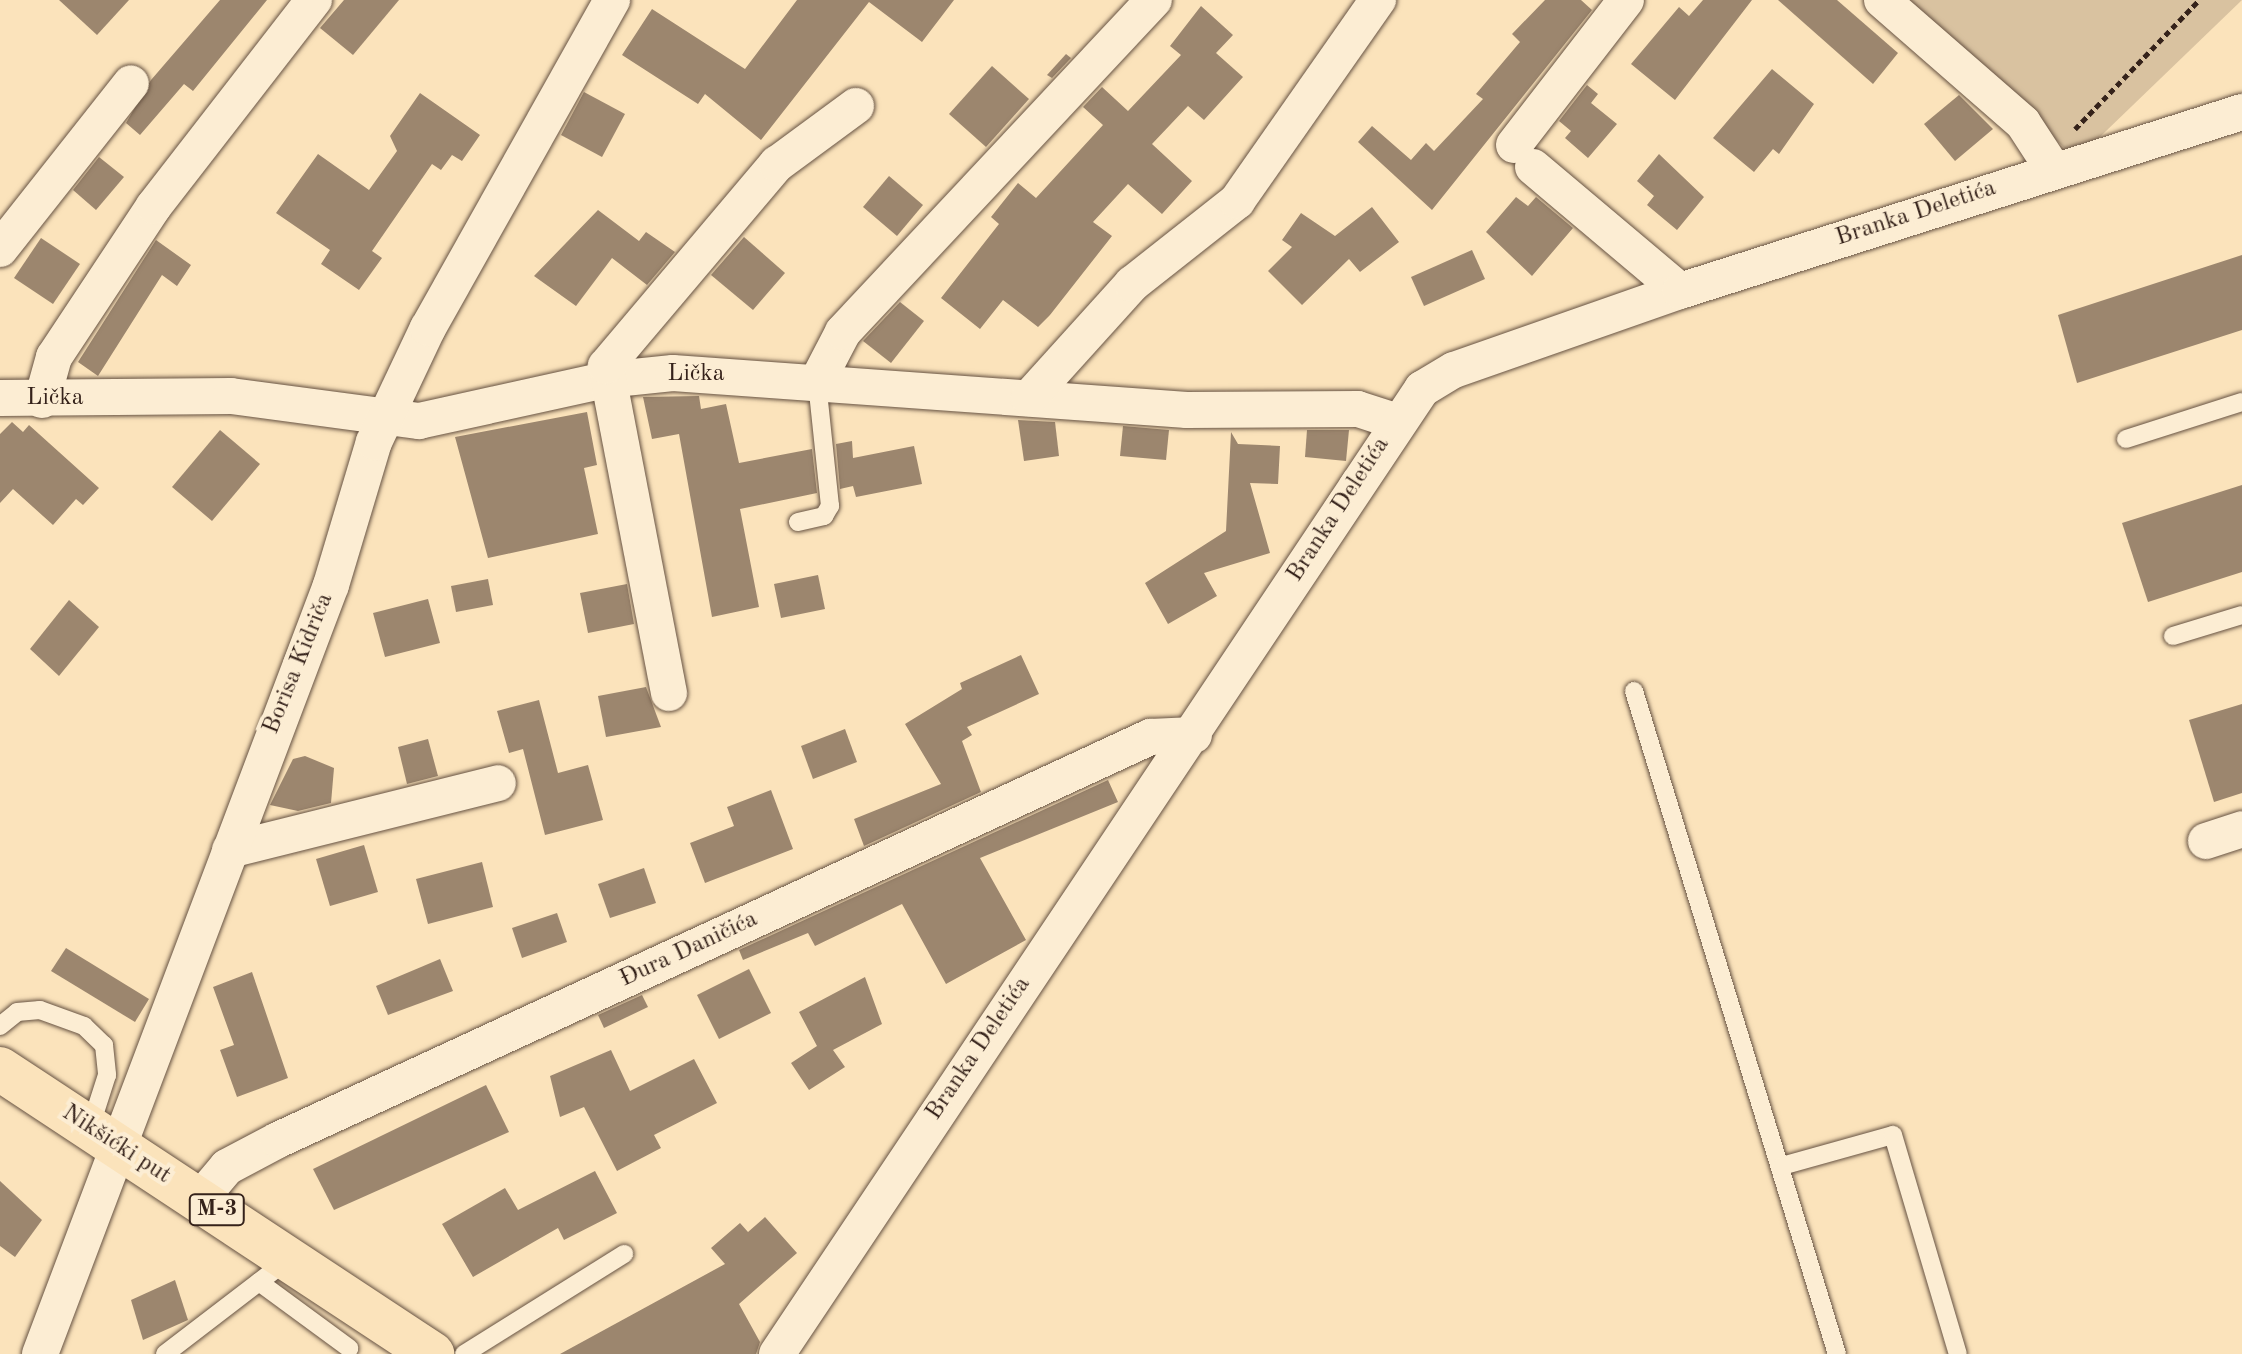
<!DOCTYPE html>
<meta charset="utf-8">
<style>
body{margin:0}
#map{position:relative;width:2242px;height:1354px;overflow:hidden;background:#fbe3bb;font-family:"Old Standard TT",serif}
div>[style]{position:absolute}
[style*='--x']{left:calc(var(--x)*1px);top:calc(var(--y)*1px);width:calc(var(--w)*1px);rotate:calc(var(--a)*1deg)}
.green>*{inset:0;background:#d9c2a0}
.building>*{inset:0;background:#9c866e}
.path>*{height:5px;margin-top:-2.5px;transform-origin:0;background:repeating-linear-gradient(90deg,#35221a 0 6px,transparent 0 10px)}
.roads{filter:drop-shadow(0 0 2px #665242) drop-shadow(0 0 2px #665242)}
.lane>*{height:18px;margin:-9px;padding:0 9px;transform-origin:9px;border-radius:9px;background:#fcedd3}
.street>*{height:36px;margin:-18px;padding:0 18px;transform-origin:18px;border-radius:18px;background:#fcedd3}
.primary>*{height:44px;margin:-22px;padding:0 22px;transform-origin:22px;border-radius:22px;background:#fbe3bb}
span{translate:-50% -50%;white-space:nowrap;text-align:center;line-height:1.15;-webkit-text-stroke:8px #fcedd3;paint-order:stroke}
.shield-label span{padding:2px 6px;background:#fcedd3;border:2px solid;border-radius:6px;-webkit-text-stroke-width:0}
.shield-label{font-size:22px;color:#35221a;font-weight:700}
.street-label{font-size:24px;color:#35221a}
</style>
<div id="map">
<div class="green">
<div style="clip-path:polygon(1900px 0,2242px 0,2077px 159px)"></div>
</div>
<div class="building">
<div style="clip-path:polygon(59px 0,129px 0,97px 35px)"></div>
<div style="clip-path:polygon(220px 0,267px 0,193px 91px,184px 84px,140px 135px,126px 123px,151px 80px)"></div>
<div style="clip-path:polygon(344px 0,399px 0,353px 55px,320px 28px)"></div>
<div style="clip-path:polygon(797px 0,954px 0,922px 42px,869px 2px,761px 140px,705px 94px,698px 104px,622px 55px,652px 9px,745px 69px)"></div>
<div style="clip-path:polygon(1545px 0,1581px 0,1592px 10px,1432px 210px,1358px 142px,1372px 126px,1411px 160px,1426px 143px,1434px 151px,1483px 99px,1476px 94px,1520px 42px,1512px 34px)"></div>
<div style="clip-path:polygon(1703px 0,1752px 0,1675px 100px,1631px 64px,1679px 7px,1689px 16px)"></div>
<div style="clip-path:polygon(1778px 0,1837px 0,1898px 53px,1873px 84px)"></div>
<div style="clip-path:polygon(1201px 6px,1233px 35px,1216px 53px,1243px 77px,1204px 120px,1188px 106px,1152px 144px,1192px 181px,1162px 214px,1128px 184px,1093px 222px,1112px 236px,1050px 315px,1038px 327px,1003px 300px,980px 329px,941px 298px,999px 224px,991px 217px,1018px 183px,1036px 198px,1103px 125px,1083px 107px,1102px 87px,1128px 111px,1181px 55px,1170px 46px)"></div>
<div style="clip-path:polygon(1066px 54px,1071px 58px,1052px 78px,1047px 75px)"></div>
<div style="clip-path:polygon(992px 66px,1029px 99px,986px 147px,949px 114px)"></div>
<div style="clip-path:polygon(1772px 69px,1814px 104px,1779px 154px,1773px 149px,1754px 172px,1713px 138px)"></div>
<div style="clip-path:polygon(1587px 85px,1598px 94px,1591px 103px,1617px 124px,1588px 158px,1565px 138px,1571px 131px,1559px 121px)"></div>
<div style="clip-path:polygon(584px 92px,625px 114px,602px 157px,561px 135px)"></div>
<div style="clip-path:polygon(420px 93px,480px 135px,462px 161px,452px 155px,441px 170px,432px 164px,372px 251px,382px 258px,359px 290px,321px 264px,330px 250px,276px 213px,318px 154px,369px 190px,397px 151px,390px 136px)"></div>
<div style="clip-path:polygon(1959px 95px,1993px 129px,1955px 161px,1924px 124px)"></div>
<div style="clip-path:polygon(1659px 154px,1704px 197px,1677px 230px,1647px 205px,1654px 196px,1637px 181px)"></div>
<div style="clip-path:polygon(99px 157px,124px 177px,96px 210px,73px 190px)"></div>
<div style="clip-path:polygon(889px 176px,923px 205px,897px 236px,863px 207px)"></div>
<div style="clip-path:polygon(1516px 197px,1528px 206px,1536px 197px,1573px 228px,1532px 276px,1486px 232px)"></div>
<div style="clip-path:polygon(1372px 207px,1399px 242px,1360px 272px,1349px 259px,1302px 305px,1268px 271px,1292px 247px,1282px 240px,1301px 213px,1335px 236px)"></div>
<div style="clip-path:polygon(598px 210px,639px 241px,646px 232px,675px 252px,647px 285px,612px 258px,576px 306px,534px 276px)"></div>
<div style="clip-path:polygon(744px 237px,785px 273px,753px 310px,711px 275px)"></div>
<div style="clip-path:polygon(41px 238px,80px 264px,53px 304px,14px 278px)"></div>
<div style="clip-path:polygon(156px 240px,191px 265px,177px 286px,162px 275px,98px 376px,78px 362px)"></div>
<div style="clip-path:polygon(1472px 250px,1485px 279px,1424px 306px,1411px 277px)"></div>
<div style="clip-path:polygon(2242px 255px,2242px 330px,2077px 383px,2058px 315px)"></div>
<div style="clip-path:polygon(900px 302px,924px 321px,891px 363px,863px 341px)"></div>
<div style="clip-path:polygon(699px 396px,701px 409px,726px 404px,739px 463px,812px 449px,817px 493px,740px 509px,759px 607px,712px 617px,679px 434px,652px 439px,643px 397px)"></div>
<div style="clip-path:polygon(587px 412px,597px 465px,584px 468px,598px 534px,488px 558px,455px 437px)"></div>
<div style="clip-path:polygon(1018px 420px,1055px 422px,1059px 456px,1024px 461px)"></div>
<div style="clip-path:polygon(12px 422px,23px 432px,29px 425px,99px 488px,83px 505px,76px 499px,53px 525px,13px 489px,0 503px,0 434px)"></div>
<div style="clip-path:polygon(1123px 426px,1169px 430px,1166px 460px,1120px 456px)"></div>
<div style="clip-path:polygon(220px 430px,260px 464px,212px 521px,172px 487px)"></div>
<div style="clip-path:polygon(1307px 430px,1349px 430px,1346px 461px,1305px 457px)"></div>
<div style="clip-path:polygon(1231px 432px,1238px 444px,1280px 446px,1278px 484px,1250px 483px,1270px 553px,1204px 573px,1217px 596px,1168px 624px,1145px 583px,1226px 531px)"></div>
<div style="clip-path:polygon(852px 441px,853px 458px,914px 446px,922px 484px,856px 497px,853px 486px,840px 489px,836px 444px)"></div>
<div style="clip-path:polygon(2242px 485px,2242px 572px,2148px 602px,2122px 523px)"></div>
<div style="clip-path:polygon(818px 575px,825px 609px,781px 618px,774px 584px)"></div>
<div style="clip-path:polygon(488px 579px,493px 605px,456px 612px,451px 586px)"></div>
<div style="clip-path:polygon(627px 584px,634px 624px,588px 633px,580px 593px)"></div>
<div style="clip-path:polygon(428px 599px,440px 643px,385px 657px,373px 613px)"></div>
<div style="clip-path:polygon(69px 600px,99px 627px,59px 676px,30px 649px)"></div>
<div style="clip-path:polygon(1021px 655px,1039px 694px,967px 727px,972px 735px,962px 741px,981px 792px,864px 846px,854px 819px,941px 784px,905px 724px,962px 689px,960px 683px)"></div>
<div style="clip-path:polygon(646px 687px,661px 727px,606px 737px,598px 696px)"></div>
<div style="clip-path:polygon(539px 700px,558px 773px,588px 765px,603px 820px,545px 835px,523px 749px,509px 753px,497px 711px)"></div>
<div style="clip-path:polygon(2242px 704px,2242px 793px,2214px 802px,2189px 720px)"></div>
<div style="clip-path:polygon(845px 729px,857px 762px,813px 779px,801px 746px)"></div>
<div style="clip-path:polygon(428px 739px,438px 776px,407px 784px,398px 747px)"></div>
<div style="clip-path:polygon(305px 756px,334px 768px,331px 803px,298px 811px,270px 805px,293px 759px)"></div>
<div style="clip-path:polygon(1108px 780px,1118px 802px,980px 858px,1026px 940px,946px 984px,902px 904px,815px 946px,808px 933px,743px 960px,739px 950px)"></div>
<div style="clip-path:polygon(771px 790px,793px 849px,705px 883px,690px 843px,734px 826px,727px 807px)"></div>
<div style="clip-path:polygon(364px 845px,378px 892px,330px 906px,316px 859px)"></div>
<div style="clip-path:polygon(482px 862px,493px 907px,428px 924px,416px 879px)"></div>
<div style="clip-path:polygon(644px 868px,656px 903px,610px 918px,598px 884px)"></div>
<div style="clip-path:polygon(557px 913px,567px 942px,522px 958px,512px 928px)"></div>
<div style="clip-path:polygon(66px 948px,149px 999px,135px 1022px,51px 971px)"></div>
<div style="clip-path:polygon(440px 959px,453px 991px,388px 1015px,376px 986px)"></div>
<div style="clip-path:polygon(749px 969px,771px 1013px,719px 1039px,697px 995px)"></div>
<div style="clip-path:polygon(252px 972px,288px 1078px,237px 1097px,220px 1050px,234px 1045px,213px 987px)"></div>
<div style="clip-path:polygon(865px 977px,882px 1024px,833px 1050px,845px 1067px,809px 1090px,791px 1063px,817px 1046px,799px 1012px)"></div>
<div style="clip-path:polygon(642px 995px,648px 1007px,604px 1028px,598px 1015px)"></div>
<div style="clip-path:polygon(611px 1050px,630px 1091px,694px 1059px,717px 1103px,654px 1135px,661px 1148px,617px 1171px,584px 1107px,560px 1117px,550px 1076px)"></div>
<div style="clip-path:polygon(486px 1085px,509px 1132px,334px 1210px,313px 1169px)"></div>
<div style="clip-path:polygon(595px 1171px,617px 1213px,564px 1240px,558px 1228px,473px 1277px,442px 1224px,505px 1188px,518px 1210px)"></div>
<div style="clip-path:polygon(0 1181px,42px 1220px,15px 1257px,0 1246px)"></div>
<div style="clip-path:polygon(765px 1217px,797px 1253px,739px 1304px,760px 1342px,756px 1354px,560px 1354px,725px 1264px,711px 1248px,740px 1223px,748px 1232px)"></div>
<div style="clip-path:polygon(175px 1280px,188px 1320px,143px 1340px,131px 1300px)"></div>
</div>
<div class="path">
<div style="--x:2075;--y:129;--w:179;--a:-46.1"></div>
</div>
<div class="roads">
<div class="lane">
<div style="--x:2126;--y:439;--w:122;--a:-17.7"></div>
<div style="--x:798;--y:522;--w:27;--a:-13"></div>
<div style="--x:824;--y:516;--w:12;--a:-59"></div>
<div style="--x:830;--y:506;--w:125;--a:-96"></div>
<div style="--x:2173;--y:636;--w:72;--a:-16.9"></div>
<div style="--x:1634;--y:691;--w:693;--a:72.98"></div>
<div style="--x:0;--y:1026;--w:22;--a:-39"></div>
<div style="--x:17;--y:1012;--w:23;--a:-5"></div>
<div style="--x:40;--y:1010;--w:47;--a:20"></div>
<div style="--x:84;--y:1026;--w:28;--a:44"></div>
<div style="--x:104;--y:1045;--w:30;--a:84"></div>
<div style="--x:107;--y:1075;--w:56;--a:107.8"></div>
<div style="--x:1782;--y:1166;--w:115;--a:-15.6"></div>
<div style="--x:1893;--y:1135;--w:228;--a:73.5"></div>
<div style="--x:259;--y:1282;--w:112;--a:36.3"></div>
<div style="--x:165;--y:1354;--w:156;--a:-37.5"></div>
<div style="--x:464;--y:1354;--w:189;--a:-32"></div>
</div>
<div class="street">
<div style="--x:1882;--y:0;--w:187;--a:41.1"></div>
<div style="--x:2023;--y:123;--w:55;--a:56.9"></div>
<div style="--x:1514;--y:145;--w:183;--a:-52.3"></div>
<div style="--x:1533;--y:167;--w:192;--a:40.1"></div>
<div style="--x:0;--y:249;--w:211;--a:-51.7"></div>
<div style="--x:817;--y:382;--w:56;--a:-62.5"></div>
<div style="--x:843;--y:332;--w:455;--a:-46.9"></div>
<div style="--x:0;--y:398;--w:231;--a:-0.5"></div>
<div style="--x:231;--y:396;--w:190;--a:7.6"></div>
<div style="--x:419;--y:421;--w:190;--a:-12.4"></div>
<div style="--x:605;--y:380;--w:68;--a:-5.9"></div>
<div style="--x:673;--y:373;--w:515;--a:4.12"></div>
<div style="--x:1187;--y:410;--w:171;--a:-0.3"></div>
<div style="--x:1358;--y:409;--w:40;--a:18"></div>
<div style="--x:1029;--y:398;--w:154;--a:-47.9"></div>
<div style="--x:1132;--y:284;--w:134;--a:-38.3"></div>
<div style="--x:1237;--y:201;--w:246;--a:-55"></div>
<div style="--x:42;--y:400;--w:45;--a:-74.4"></div>
<div style="--x:54;--y:357;--w:181;--a:-56.5"></div>
<div style="--x:154;--y:206;--w:261;--a:-52.2"></div>
<div style="--x:669;--y:693;--w:333;--a:-100.9"></div>
<div style="--x:606;--y:366;--w:265;--a:-49.8"></div>
<div style="--x:777;--y:164;--w:98;--a:-36.3"></div>
<div style="--x:2206;--y:841;--w:38;--a:-18"></div>
<div style="--x:230;--y:850;--w:276;--a:-14"></div>
<div style="--x:200;--y:1199;--w:42;--a:-49.8"></div>
<div style="--x:227;--y:1167;--w:58;--a:-27.9"></div>
<div style="--x:278;--y:1140;--w:961;--a:-24.8"></div>
<div style="--x:1150;--y:737;--w:44;--a:-2.6"></div>
<div style="--x:40;--y:1354;--w:822;--a:-69.27"></div>
<div style="--x:331;--y:585;--w:149;--a:-73.3"></div>
<div style="--x:374;--y:442;--w:126;--a:-64.7"></div>
<div style="--x:428;--y:328;--w:376;--a:-60.7"></div>
<div style="--x:777;--y:1354;--w:1161;--a:-56.24"></div>
<div style="--x:1422;--y:389;--w:37;--a:-31"></div>
<div style="--x:1454;--y:370;--w:239;--a:-19.3"></div>
<div style="--x:1680;--y:291;--w:590;--a:-17.67"></div>
</div>
<div class="primary">
<div style="--x:0;--y:1069;--w:518;--a:33.41"></div>
</div>
</div>
<div class="shield-label">
<span style="left:217px;top:1210px">M-3</span>
</div>
<div class="street-label">
<span style="left:1916px;top:214px;rotate:-18deg">Branka Deletića</span>
<span style="left:696px;top:375px">Lička</span>
<span style="left:55px;top:399px">Lička</span>
<span style="left:1339px;top:510px;rotate:-57deg">Branka Deletića</span>
<span style="left:299px;top:664px;rotate:-68deg">Borisa Kidriča</span>
<span style="left:689px;top:950px;rotate:-25deg">Đura Daničića</span>
<span style="left:979px;top:1049px;rotate:-56deg">Branka Deletića</span>
<span style="left:116px;top:1145px;rotate:33deg">Nikšićki put</span>
</div>
</div>
